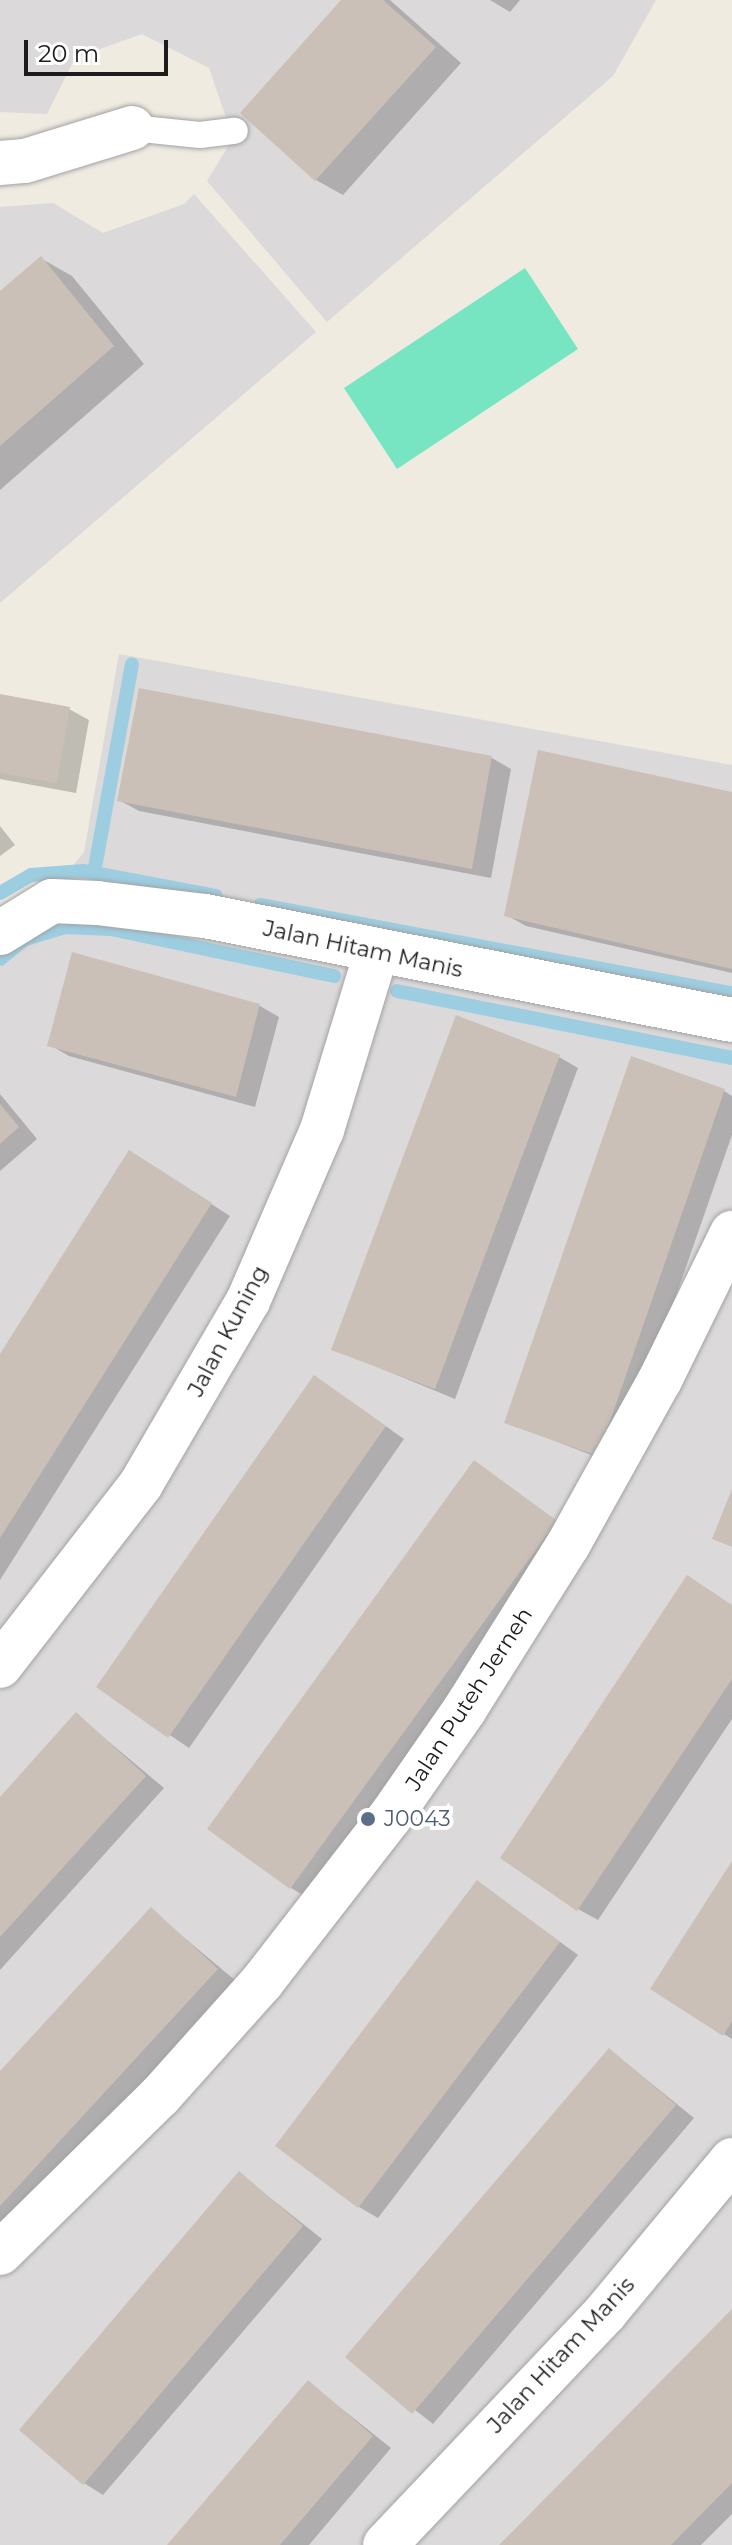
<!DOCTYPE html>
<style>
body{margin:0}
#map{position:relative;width:732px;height:2545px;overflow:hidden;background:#efebe1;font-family:Montserrat,sans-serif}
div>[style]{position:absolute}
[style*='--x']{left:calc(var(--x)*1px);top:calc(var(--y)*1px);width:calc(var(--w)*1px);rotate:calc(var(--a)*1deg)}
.residential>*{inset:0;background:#dbd9d9}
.pitch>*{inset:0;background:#77e5c2}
.shadow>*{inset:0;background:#0003}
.stream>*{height:14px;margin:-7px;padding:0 7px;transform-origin:7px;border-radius:7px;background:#9dcde1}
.building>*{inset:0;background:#cbc0b7}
.roads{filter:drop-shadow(0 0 2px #a3a3a3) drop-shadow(0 0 2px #a3a3a3)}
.service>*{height:26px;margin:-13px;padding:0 13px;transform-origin:13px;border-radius:13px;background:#fff}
.minor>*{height:44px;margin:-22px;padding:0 22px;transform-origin:22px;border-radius:22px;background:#fff}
.dots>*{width:22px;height:22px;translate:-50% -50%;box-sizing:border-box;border:4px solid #fff;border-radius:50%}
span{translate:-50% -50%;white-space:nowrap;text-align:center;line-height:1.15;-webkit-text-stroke:8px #fff;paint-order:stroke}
.street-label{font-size:22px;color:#1c1c1c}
.service-label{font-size:22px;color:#4e5e75}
.left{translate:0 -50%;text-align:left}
.scale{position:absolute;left:24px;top:40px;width:144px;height:36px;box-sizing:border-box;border:4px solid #1c1c1c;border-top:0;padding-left:10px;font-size:24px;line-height:28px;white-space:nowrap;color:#1c1c1c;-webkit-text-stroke:6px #fff;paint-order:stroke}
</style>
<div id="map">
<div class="residential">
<div style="clip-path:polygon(0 0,656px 0,613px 76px,327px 322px,207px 181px,233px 138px,209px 68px,142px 34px,75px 58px,47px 114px,0 112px)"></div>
<div style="clip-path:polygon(194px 194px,316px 332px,0 603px,0 207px,53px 203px,103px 233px,184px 204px)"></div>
<div style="clip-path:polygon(119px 654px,732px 765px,732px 2545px,0 2545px,0 955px,84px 852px)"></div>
</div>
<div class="pitch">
<div style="clip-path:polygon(525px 268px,578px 349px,397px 469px,344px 388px)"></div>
</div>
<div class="shadow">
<div style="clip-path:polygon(344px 0,390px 0,461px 63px,343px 195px,316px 180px,243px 113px)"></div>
<div style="clip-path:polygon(490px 0,520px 0,510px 12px)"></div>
<div style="clip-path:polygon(42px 259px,72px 276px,144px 364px,0 490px,0 294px)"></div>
<div style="clip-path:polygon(140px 690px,492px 758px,511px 769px,491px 878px,139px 811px,119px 800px)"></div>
<div style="clip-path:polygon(0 696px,69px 709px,89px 720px,76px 793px,0 779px)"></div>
<div style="clip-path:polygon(732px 794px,732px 973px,526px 926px,506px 915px)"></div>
<div style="clip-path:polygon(0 826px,15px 845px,0 856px)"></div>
<div style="clip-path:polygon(73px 955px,260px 1006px,279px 1017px,255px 1107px,69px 1056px,50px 1045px)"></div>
<div style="clip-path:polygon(559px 1057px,578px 1068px,455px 1399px,334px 1349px)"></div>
<div style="clip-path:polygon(724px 1091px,732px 1096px,732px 1135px,617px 1465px,506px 1422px)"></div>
<div style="clip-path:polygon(0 1094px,37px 1139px,0 1171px)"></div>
<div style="clip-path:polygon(149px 1164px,230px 1216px,0 1580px,0 1357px)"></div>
<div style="clip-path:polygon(333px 1389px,404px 1439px,189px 1748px,98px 1686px)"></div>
<div style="clip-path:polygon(475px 1463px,575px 1534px,310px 1899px,291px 1888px)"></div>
<div style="clip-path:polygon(732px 1606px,732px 1719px,598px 1920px,578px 1909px)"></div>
<div style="clip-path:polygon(77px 1715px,164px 1788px,0 1970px,0 1800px)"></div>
<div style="clip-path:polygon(732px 1865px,732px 2039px,724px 2034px)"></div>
<div style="clip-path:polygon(478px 1882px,578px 1955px,378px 2218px,359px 2207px)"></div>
<div style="clip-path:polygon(151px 1910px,236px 1981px,0 2238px,0 2074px)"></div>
<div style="clip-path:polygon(610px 2050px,694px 2118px,433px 2424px,348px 2357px)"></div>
<div style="clip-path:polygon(240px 2174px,322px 2239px,103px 2495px,84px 2483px)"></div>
<div style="clip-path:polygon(732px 2312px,732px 2514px,701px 2545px,502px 2545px)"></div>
<div style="clip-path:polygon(308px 2382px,391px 2448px,309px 2545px,169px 2545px)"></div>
</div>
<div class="stream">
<div style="--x:94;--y:873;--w:212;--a:-79.7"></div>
<div style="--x:0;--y:893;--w:36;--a:-30"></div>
<div style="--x:31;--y:875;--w:52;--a:-4.4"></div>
<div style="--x:83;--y:871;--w:135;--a:10.6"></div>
<div style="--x:260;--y:905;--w:480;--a:10.6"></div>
<div style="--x:0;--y:959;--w:32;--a:-39"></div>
<div style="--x:25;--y:939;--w:42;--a:-16.7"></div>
<div style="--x:65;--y:927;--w:46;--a:2.5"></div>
<div style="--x:111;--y:929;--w:228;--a:11.9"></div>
<div style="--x:397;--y:991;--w:342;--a:11.3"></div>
</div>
<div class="building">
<div style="clip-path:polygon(341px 0,383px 0,436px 47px,315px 181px,240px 113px)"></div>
<div style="clip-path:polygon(41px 256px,114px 346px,0 446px,0 291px)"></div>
<div style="clip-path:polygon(139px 688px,492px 756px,472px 869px,117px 801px)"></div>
<div style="clip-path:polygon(0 694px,70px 707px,57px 783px,0 773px)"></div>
<div style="clip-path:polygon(538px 750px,732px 792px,732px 969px,504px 916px)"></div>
<div style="clip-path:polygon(72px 952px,260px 1004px,236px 1097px,47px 1046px)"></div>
<div style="clip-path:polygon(456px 1015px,560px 1055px,435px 1389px,331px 1350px)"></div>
<div style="clip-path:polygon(631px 1056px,725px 1089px,598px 1456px,504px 1423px)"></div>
<div style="clip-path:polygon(0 1104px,19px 1127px,0 1144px)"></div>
<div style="clip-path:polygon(129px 1150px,212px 1203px,0 1538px,0 1354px)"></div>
<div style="clip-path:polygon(314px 1375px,386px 1426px,168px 1738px,96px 1687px)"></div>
<div style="clip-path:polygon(474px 1460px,557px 1521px,290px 1889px,207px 1829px)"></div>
<div style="clip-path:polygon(732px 1489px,732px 1547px,712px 1539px)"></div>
<div style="clip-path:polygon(687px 1575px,732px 1605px,732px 1679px,577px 1911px,500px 1858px)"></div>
<div style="clip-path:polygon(76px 1712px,146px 1776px,0 1937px,0 1797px)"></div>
<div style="clip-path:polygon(732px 1861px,732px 2021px,723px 2036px,650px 1989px)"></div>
<div style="clip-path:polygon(477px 1880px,560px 1942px,358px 2208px,275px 2146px)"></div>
<div style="clip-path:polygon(151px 1907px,218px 1969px,0 2206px,0 2071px)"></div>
<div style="clip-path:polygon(609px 2048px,676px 2105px,412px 2414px,345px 2357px)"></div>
<div style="clip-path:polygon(239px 2171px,303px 2226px,83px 2485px,19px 2430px)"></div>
<div style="clip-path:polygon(732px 2309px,732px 2483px,671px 2545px,499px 2545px)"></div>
<div style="clip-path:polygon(308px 2380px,373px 2436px,280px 2545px,167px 2545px)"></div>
</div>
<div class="roads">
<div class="service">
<div style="--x:132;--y:128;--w:68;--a:5.9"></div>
<div style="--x:200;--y:135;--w:35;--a:-7"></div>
</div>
<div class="minor">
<div style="--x:0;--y:163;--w:25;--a:-5"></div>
<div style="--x:25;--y:161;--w:112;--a:-17.1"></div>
<div style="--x:0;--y:933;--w:61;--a:-31.6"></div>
<div style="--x:52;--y:901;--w:45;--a:2.5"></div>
<div style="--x:97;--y:903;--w:109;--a:6.9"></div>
<div style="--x:205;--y:916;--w:537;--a:11.16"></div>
<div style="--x:0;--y:1666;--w:230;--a:-52.2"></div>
<div style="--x:141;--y:1484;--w:212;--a:-59.7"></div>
<div style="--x:248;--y:1301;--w:186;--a:-66.6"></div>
<div style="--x:322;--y:1130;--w:185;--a:-73"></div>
<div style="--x:0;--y:2253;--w:224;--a:-44.5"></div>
<div style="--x:160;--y:2096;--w:153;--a:-48.2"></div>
<div style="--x:262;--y:1982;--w:209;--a:-52.2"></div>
<div style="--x:390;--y:1817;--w:131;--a:-55.2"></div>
<div style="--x:465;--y:1709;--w:194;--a:-57.9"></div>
<div style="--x:568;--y:1545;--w:189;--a:-60.9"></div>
<div style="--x:660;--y:1380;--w:164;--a:-63.9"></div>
<div style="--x:385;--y:2545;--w:320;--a:-46.5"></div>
<div style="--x:605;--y:2313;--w:199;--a:-50.3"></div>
</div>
</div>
<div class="dots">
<div style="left:368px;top:1819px;background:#5c6f8a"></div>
</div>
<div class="street-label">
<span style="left:363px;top:949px;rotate:12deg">Jalan Hitam Manis</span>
<span style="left:228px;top:1331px;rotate:-62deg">Jalan Kuning</span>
<span style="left:469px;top:1699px;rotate:-57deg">Jalan Puteh Jerneh</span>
<span style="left:561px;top:2355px;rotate:-47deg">Jalan Hitam Manis</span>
</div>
<div class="service-label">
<span class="left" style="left:384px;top:1819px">J0043</span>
</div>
<div class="scale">20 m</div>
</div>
